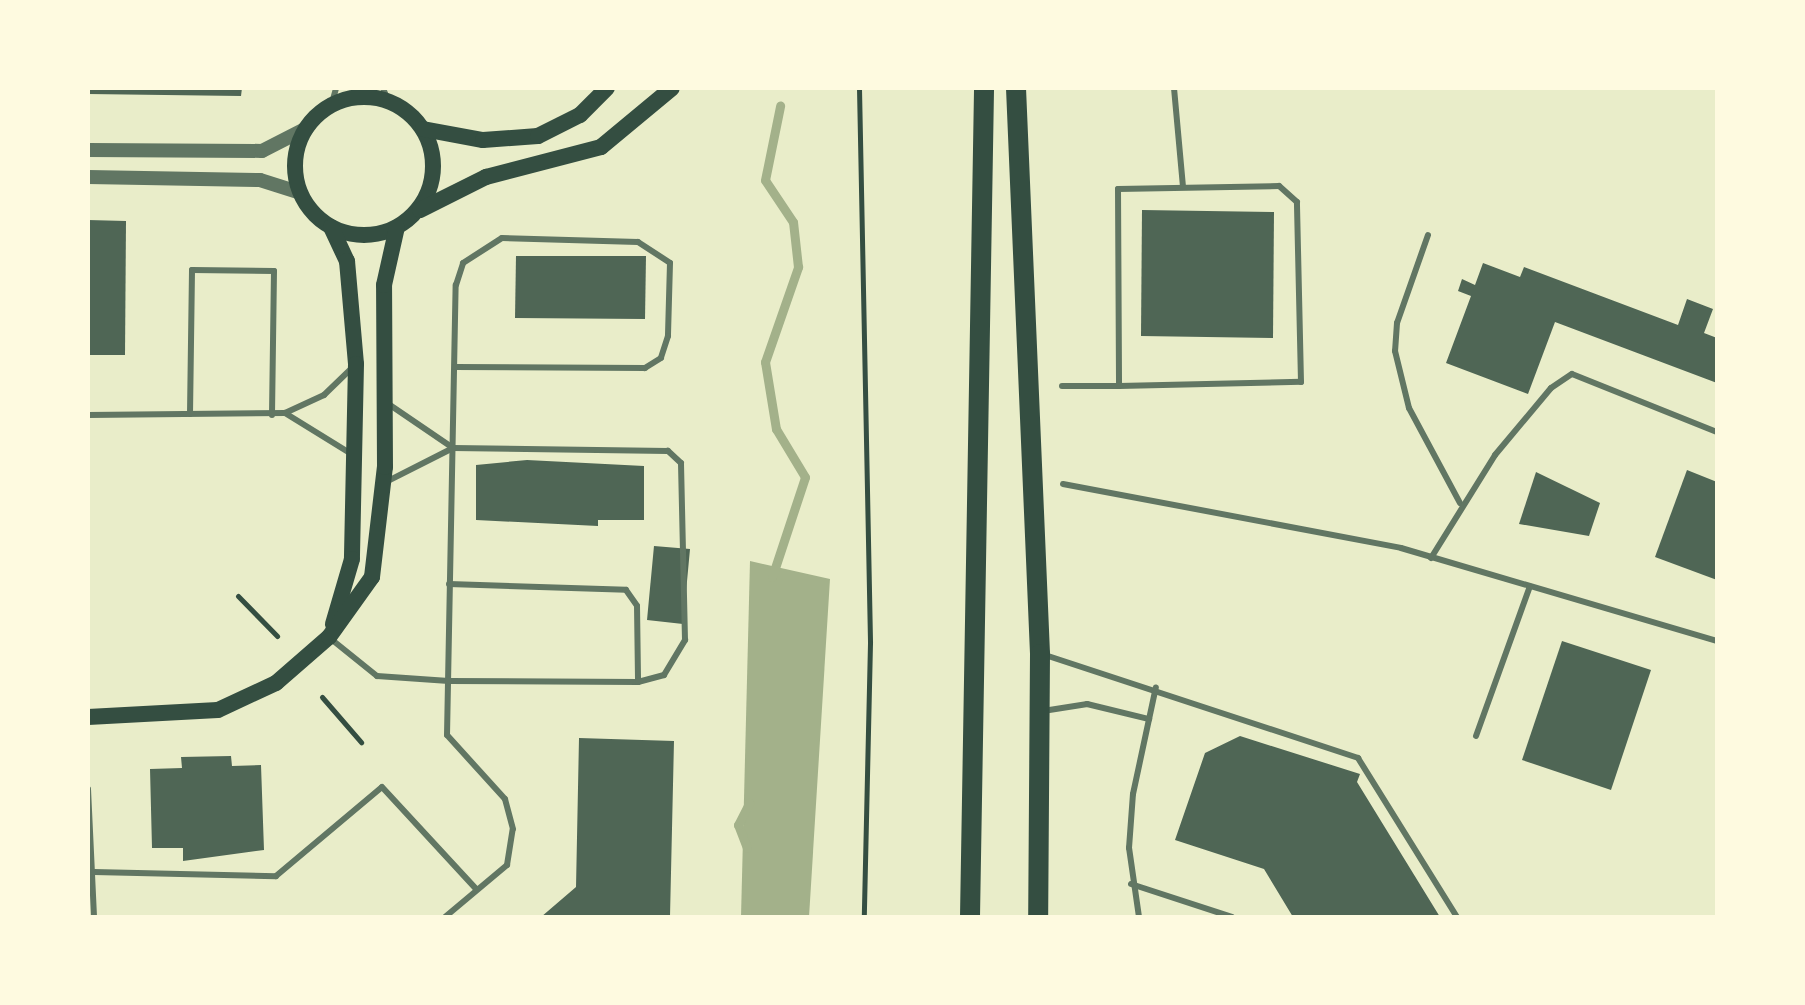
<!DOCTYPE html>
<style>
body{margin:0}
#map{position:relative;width:1805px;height:1005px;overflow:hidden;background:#e9edc9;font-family:"Source Sans 3",sans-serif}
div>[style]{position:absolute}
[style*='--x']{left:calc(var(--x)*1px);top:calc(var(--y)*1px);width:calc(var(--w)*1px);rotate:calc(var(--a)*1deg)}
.water>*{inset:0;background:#a3b18a}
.stream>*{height:9px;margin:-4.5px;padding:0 4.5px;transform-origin:4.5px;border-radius:4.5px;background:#a3b18a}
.building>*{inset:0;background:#4f6655}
.path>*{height:5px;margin:-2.5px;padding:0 2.5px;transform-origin:2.5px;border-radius:2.5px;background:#344e41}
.service>*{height:6px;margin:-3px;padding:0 3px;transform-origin:3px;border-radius:3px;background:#617663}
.tertiary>*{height:14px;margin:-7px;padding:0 7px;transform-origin:7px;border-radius:7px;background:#617663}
.secondary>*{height:16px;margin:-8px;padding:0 8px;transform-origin:8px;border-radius:8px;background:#344e41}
.secondary>.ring{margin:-8px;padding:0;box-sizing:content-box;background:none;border:16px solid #344e41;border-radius:50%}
.primary>*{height:20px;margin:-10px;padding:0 10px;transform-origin:10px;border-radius:10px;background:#344e41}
span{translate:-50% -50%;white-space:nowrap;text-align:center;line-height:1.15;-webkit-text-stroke:8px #fefae0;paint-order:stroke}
.frame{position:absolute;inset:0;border:90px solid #fefae0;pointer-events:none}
</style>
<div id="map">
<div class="water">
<div style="clip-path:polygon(750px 561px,830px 579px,809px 917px,741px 917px)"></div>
</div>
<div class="stream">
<div style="--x:772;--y:577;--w:105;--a:-71.7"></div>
<div style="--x:805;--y:477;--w:56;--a:-121.1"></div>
<div style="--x:776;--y:429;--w:68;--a:-99.3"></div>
<div style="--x:765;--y:362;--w:101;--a:-70.8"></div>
<div style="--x:798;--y:267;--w:45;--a:-96.3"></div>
<div style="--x:793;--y:222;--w:50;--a:-123.7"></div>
<div style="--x:765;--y:180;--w:76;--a:-78.5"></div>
<div style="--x:747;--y:848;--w:25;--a:-111"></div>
<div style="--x:738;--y:825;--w:25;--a:-63"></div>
</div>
<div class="building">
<div style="clip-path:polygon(88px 88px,242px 88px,241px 96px,88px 94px)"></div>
<div style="clip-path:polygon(1142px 210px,1274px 212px,1273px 338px,1141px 336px)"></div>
<div style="clip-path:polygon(88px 220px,126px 221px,125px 355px,88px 355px)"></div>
<div style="clip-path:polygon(516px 256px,646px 256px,645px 319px,515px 318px)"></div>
<div style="clip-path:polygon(1483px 263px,1520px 277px,1524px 267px,1678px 325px,1687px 299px,1713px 309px,1704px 333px,1717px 338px,1717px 383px,1555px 322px,1528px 394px,1446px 363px,1471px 296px,1458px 291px,1462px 279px,1475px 285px)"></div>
<div style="clip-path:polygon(527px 460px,644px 466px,644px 520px,598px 520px,598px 526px,476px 520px,476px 465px)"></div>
<div style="clip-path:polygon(1687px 470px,1717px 482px,1717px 580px,1655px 557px)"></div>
<div style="clip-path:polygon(1536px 472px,1600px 503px,1589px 536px,1519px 524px)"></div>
<div style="clip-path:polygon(654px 546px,690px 549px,683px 624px,647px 620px)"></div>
<div style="clip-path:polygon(1562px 641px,1651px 670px,1611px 790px,1522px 760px)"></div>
<div style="clip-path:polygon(1240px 736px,1360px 774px,1357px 782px,1440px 917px,1293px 917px,1264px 869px,1175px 840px,1205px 753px)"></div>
<div style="clip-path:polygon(579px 738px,674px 741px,670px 917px,541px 917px,576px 887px)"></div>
<div style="clip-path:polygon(231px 756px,232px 766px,261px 765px,264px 850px,183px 861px,183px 848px,152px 848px,150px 769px,182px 768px,181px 757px)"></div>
</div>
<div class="path">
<div style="--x:859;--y:88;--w:555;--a:88.86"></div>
<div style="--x:870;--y:643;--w:274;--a:91.3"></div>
<div style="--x:238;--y:596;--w:56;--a:45.7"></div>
<div style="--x:322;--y:697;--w:60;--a:49.1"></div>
</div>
<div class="service">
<div style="--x:383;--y:88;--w:14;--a:69"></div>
<div style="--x:1174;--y:88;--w:99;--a:84.8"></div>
<div style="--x:331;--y:106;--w:19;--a:-74"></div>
<div style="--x:1428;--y:235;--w:93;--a:109.4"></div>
<div style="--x:1397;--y:323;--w:28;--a:94"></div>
<div style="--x:1395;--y:351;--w:59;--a:76.2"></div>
<div style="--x:1409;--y:408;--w:108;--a:61.8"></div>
<div style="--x:1062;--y:386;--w:57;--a:0"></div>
<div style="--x:1119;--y:386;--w:182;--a:-1.3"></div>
<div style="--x:1301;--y:382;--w:180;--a:-91.3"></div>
<div style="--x:1297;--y:202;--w:24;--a:-138"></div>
<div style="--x:1279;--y:186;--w:161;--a:178.9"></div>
<div style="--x:1118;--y:189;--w:197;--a:89.7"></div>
<div style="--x:387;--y:403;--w:80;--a:34.3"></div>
<div style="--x:285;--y:413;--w:80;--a:31.7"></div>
<div style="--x:190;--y:414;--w:144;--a:-89.2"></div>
<div style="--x:192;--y:270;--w:82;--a:0.7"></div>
<div style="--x:274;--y:271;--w:144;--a:90.8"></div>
<div style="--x:88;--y:415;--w:197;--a:-0.6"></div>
<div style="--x:285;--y:413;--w:43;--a:-24.8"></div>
<div style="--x:324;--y:395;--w:40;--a:-44"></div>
<div style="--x:1063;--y:484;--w:344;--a:10.7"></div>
<div style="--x:1401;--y:548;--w:329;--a:16.4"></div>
<div style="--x:1431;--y:558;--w:121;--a:-58.1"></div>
<div style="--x:1495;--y:455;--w:87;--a:-50.1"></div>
<div style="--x:1551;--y:388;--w:25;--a:-34"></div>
<div style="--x:1572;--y:374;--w:156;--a:21.8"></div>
<div style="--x:449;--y:584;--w:177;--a:1.9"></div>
<div style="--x:626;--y:590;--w:19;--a:55"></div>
<div style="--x:637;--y:606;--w:76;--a:89.2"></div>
<div style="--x:331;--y:639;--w:59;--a:38.8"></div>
<div style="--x:377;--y:676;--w:72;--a:4"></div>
<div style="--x:449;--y:681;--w:189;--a:0.3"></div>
<div style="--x:638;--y:682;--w:27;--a:-15"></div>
<div style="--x:664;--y:675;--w:41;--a:-59"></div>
<div style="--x:685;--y:640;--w:177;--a:-91.3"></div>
<div style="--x:681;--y:463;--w:18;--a:-137"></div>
<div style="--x:668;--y:451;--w:215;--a:-179.2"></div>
<div style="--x:453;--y:448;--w:75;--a:153.1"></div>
<div style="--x:1042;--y:654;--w:333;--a:18.2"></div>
<div style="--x:1358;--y:758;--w:187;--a:58.1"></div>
<div style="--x:1043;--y:711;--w:45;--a:-9"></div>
<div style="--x:1087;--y:704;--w:64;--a:13.6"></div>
<div style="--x:1476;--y:736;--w:159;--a:-70.2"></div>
<div style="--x:88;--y:789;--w:128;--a:87.3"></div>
<div style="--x:94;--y:872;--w:182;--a:1.3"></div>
<div style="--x:276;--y:876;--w:138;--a:-40"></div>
<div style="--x:382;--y:787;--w:139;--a:47.3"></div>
<div style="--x:1131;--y:884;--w:106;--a:18.1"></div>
<div style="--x:445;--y:917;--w:81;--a:-40"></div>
<div style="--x:507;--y:865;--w:36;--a:-81"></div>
<div style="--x:513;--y:829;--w:31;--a:-105"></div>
<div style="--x:505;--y:799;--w:86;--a:-132.2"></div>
<div style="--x:447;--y:735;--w:450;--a:-88.9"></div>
<div style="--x:456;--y:285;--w:23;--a:-72"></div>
<div style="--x:463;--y:263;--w:46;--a:-32.7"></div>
<div style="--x:502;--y:238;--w:136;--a:1.7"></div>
<div style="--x:638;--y:242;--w:38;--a:33"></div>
<div style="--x:670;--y:263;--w:73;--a:91.6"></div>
<div style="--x:668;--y:336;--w:23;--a:108"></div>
<div style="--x:661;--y:358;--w:19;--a:148"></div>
<div style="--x:645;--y:368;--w:190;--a:-179.7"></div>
<div style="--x:1139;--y:917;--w:70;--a:-98.2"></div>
<div style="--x:1129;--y:848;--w:54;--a:-85.8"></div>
<div style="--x:1133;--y:794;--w:109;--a:-77.9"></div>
</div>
<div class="tertiary">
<div style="--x:88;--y:150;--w:174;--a:0.3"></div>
<div style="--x:262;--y:151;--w:51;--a:-27.1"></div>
<div style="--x:88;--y:177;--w:172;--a:1"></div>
<div style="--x:260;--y:180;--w:43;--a:17.6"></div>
</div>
<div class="secondary">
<div class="ring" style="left:295px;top:97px;width:122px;height:122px"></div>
<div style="--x:423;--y:129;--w:61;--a:10.4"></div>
<div style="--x:483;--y:140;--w:55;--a:-4.2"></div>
<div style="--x:538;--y:136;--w:47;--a:-26.6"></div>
<div style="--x:580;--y:115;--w:38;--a:-45"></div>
<div style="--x:420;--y:210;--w:74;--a:-26.6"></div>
<div style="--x:486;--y:177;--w:119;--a:-14.6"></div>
<div style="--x:601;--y:147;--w:92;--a:-39.7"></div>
<div style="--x:331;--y:227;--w:38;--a:65"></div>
<div style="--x:347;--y:261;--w:103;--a:85"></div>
<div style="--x:356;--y:364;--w:195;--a:91.2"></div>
<div style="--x:352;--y:559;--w:68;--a:106.3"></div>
<div style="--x:88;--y:717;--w:130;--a:-3.1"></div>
<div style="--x:218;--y:710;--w:64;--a:-25"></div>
<div style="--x:276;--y:683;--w:70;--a:-41"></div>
<div style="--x:329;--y:637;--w:74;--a:-54.4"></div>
<div style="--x:372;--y:577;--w:111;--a:-83.3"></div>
<div style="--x:385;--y:467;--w:182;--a:-90.3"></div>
<div style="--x:384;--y:285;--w:59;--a:-77.4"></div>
</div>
<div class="primary">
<div style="--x:1016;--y:88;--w:567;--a:87.57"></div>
<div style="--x:1040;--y:654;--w:263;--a:90.4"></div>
<div style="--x:970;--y:917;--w:829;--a:-89.03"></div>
</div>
<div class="frame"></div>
</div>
